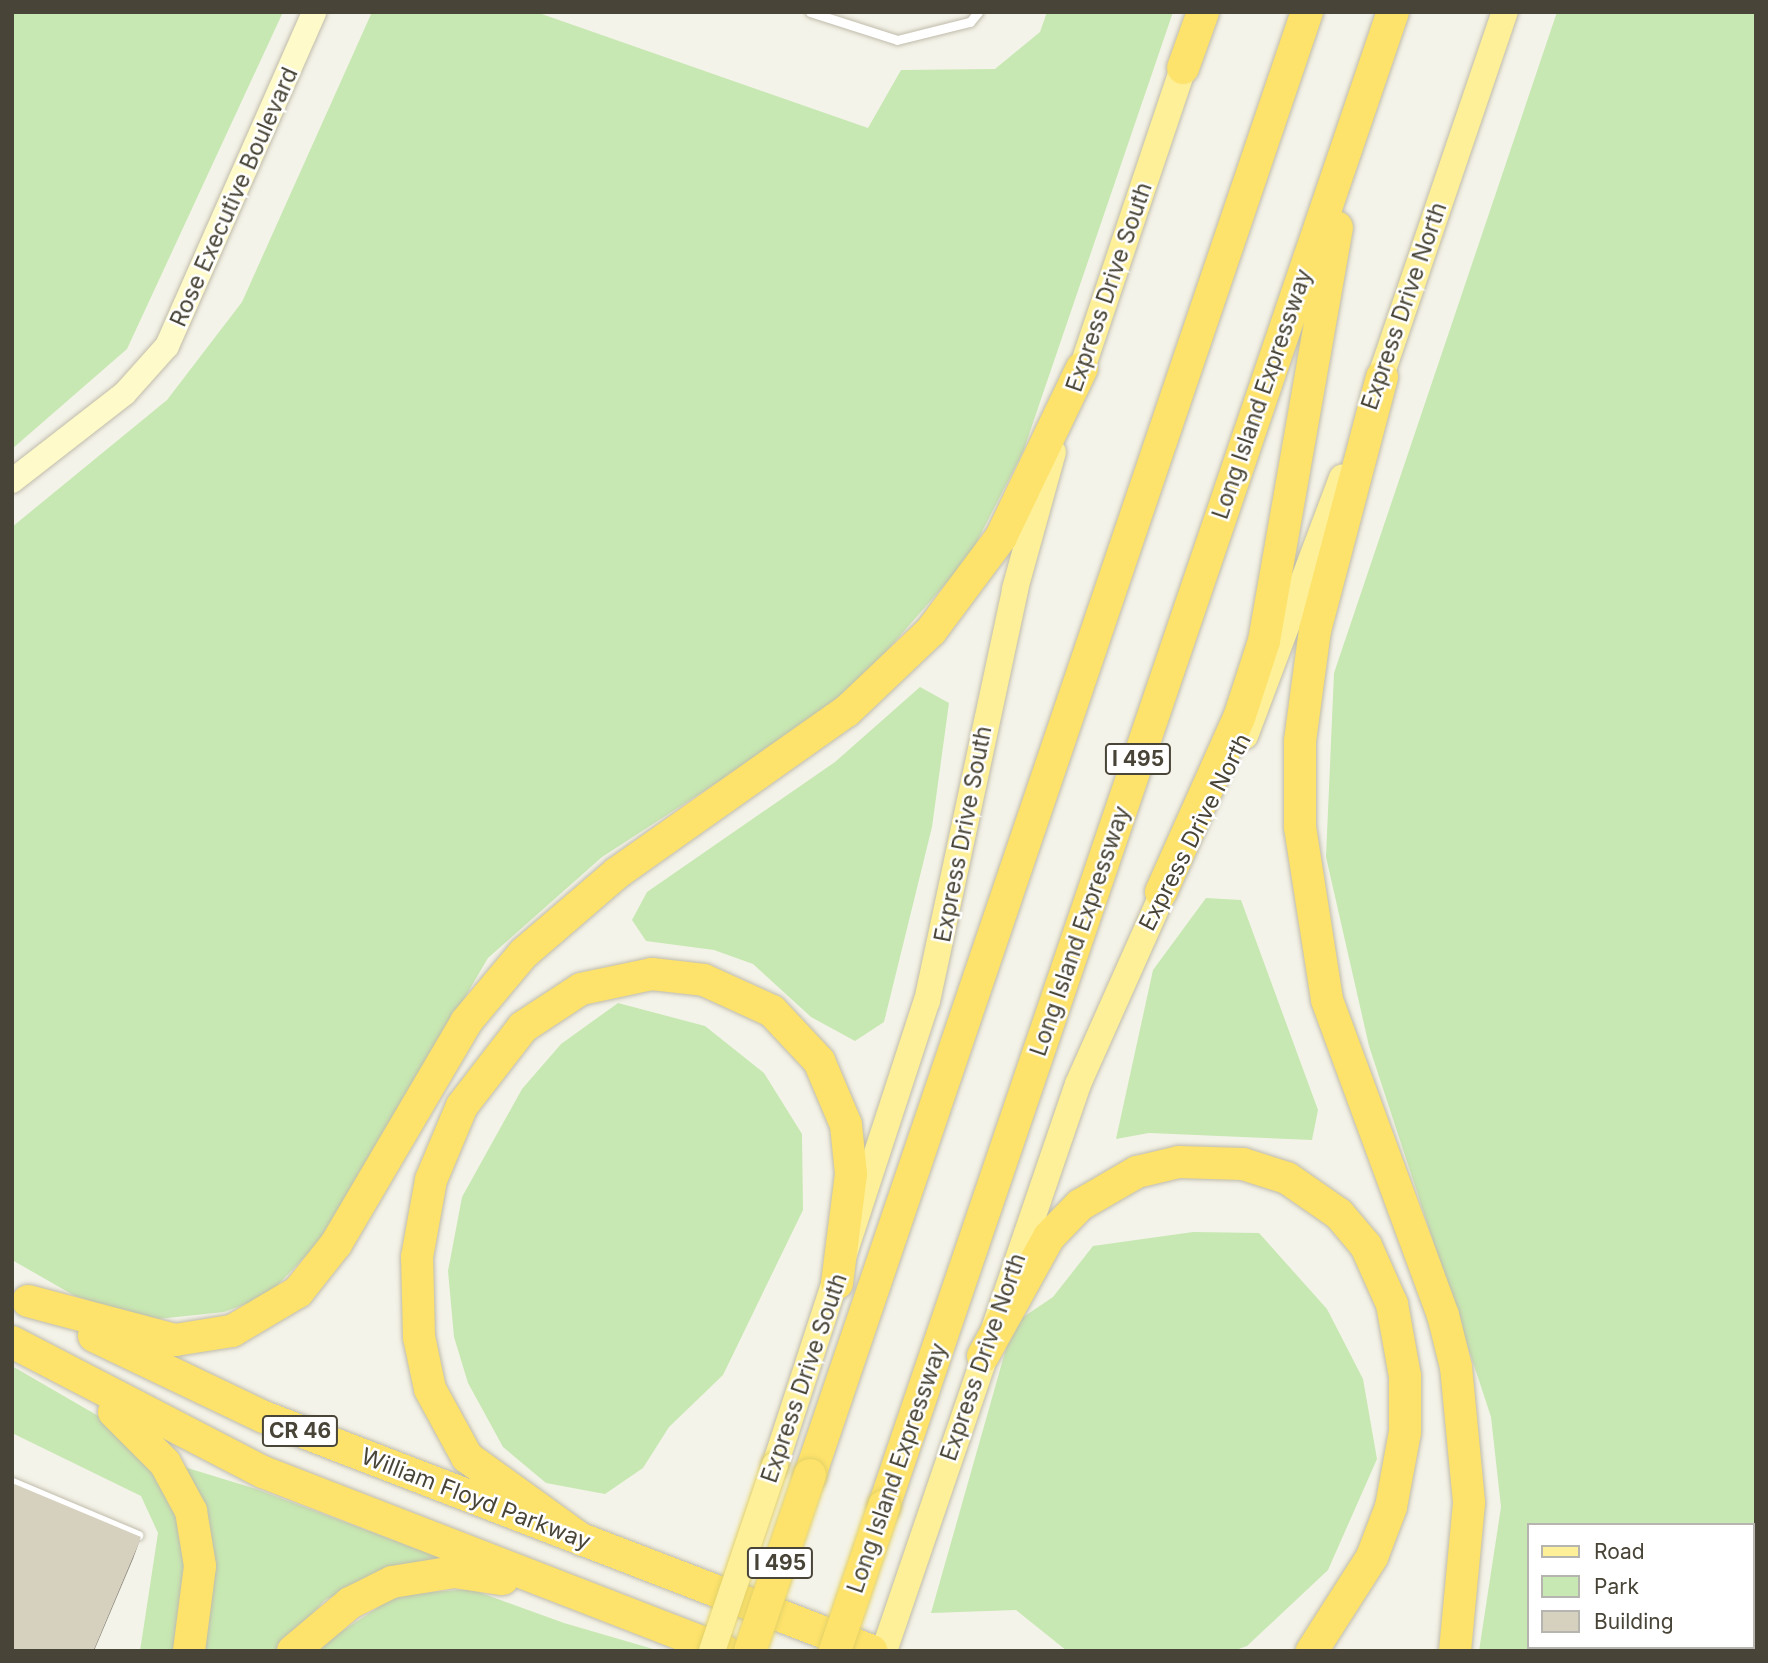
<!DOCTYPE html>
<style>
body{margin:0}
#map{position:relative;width:1768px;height:1663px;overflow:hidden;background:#f4f3e9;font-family:Inter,sans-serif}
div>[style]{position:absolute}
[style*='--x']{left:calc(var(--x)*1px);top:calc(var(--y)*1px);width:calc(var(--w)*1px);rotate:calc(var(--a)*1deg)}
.green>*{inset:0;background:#c7e8b2}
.roads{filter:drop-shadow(0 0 2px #c0bcab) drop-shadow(0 0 2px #c0bcab)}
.lane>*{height:9px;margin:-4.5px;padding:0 4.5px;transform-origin:4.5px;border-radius:4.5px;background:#fff}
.secondary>*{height:24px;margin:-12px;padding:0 12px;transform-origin:12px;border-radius:12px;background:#fefac9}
.primary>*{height:26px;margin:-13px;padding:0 13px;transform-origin:13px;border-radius:13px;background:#fdf099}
.highway>*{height:32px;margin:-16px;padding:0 16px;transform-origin:16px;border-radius:16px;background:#fde36c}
.bridges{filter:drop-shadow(0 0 2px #e3d168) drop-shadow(0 0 2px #e3d168)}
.primary-bridge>*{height:26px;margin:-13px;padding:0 13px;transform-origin:13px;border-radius:13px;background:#fdf099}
.highway-bridge>*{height:32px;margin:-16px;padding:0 16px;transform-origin:16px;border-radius:16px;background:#fde36c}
.shaded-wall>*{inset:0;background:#969285}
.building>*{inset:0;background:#d6d0be}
span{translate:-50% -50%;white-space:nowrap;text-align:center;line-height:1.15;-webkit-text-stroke:5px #fff;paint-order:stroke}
.shield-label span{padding:2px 5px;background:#fff;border:2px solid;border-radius:5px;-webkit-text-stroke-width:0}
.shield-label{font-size:21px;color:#484437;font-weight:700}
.street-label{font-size:23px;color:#484437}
.frame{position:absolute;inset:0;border:14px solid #484437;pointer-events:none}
.legend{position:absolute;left:1527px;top:1523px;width:228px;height:126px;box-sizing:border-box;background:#fff;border:2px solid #b6b4af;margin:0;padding:9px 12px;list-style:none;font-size:21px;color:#484437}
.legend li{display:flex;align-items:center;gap:14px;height:35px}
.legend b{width:35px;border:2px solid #b6b4af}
</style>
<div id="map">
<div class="green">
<div style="clip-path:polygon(12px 12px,283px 12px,127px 349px,12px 449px)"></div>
<div style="clip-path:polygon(372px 12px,536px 12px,868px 128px,901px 70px,995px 69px,1040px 32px,1047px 12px,1173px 12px,1023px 452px,969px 557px,877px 662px,812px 721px,602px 857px,488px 958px,324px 1237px,267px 1296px,224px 1312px,148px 1320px,75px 1296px,12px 1260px,12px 527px,167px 400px,242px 302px)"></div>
<div style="clip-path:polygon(evenodd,1557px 12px,1756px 12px,1756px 1651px,1479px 1651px,1501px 1507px,1491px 1417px,1369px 1046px,1326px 857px,1334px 673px,1557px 12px,1528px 1525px,1752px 1525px,1752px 1647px,1528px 1647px,1528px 1525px)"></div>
<div style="clip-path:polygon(920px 687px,949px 703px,932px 827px,884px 1022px,855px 1041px,811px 1017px,753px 964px,714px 950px,646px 941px,632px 920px,647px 892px,835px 762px)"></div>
<div style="clip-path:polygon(1206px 898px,1241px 900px,1318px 1110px,1312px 1140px,1149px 1133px,1116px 1139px,1153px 970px)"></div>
<div style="clip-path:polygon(618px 1003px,705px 1026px,764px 1073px,802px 1134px,803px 1210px,723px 1375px,669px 1427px,643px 1468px,605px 1494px,546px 1483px,503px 1447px,468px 1383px,454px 1337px,448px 1271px,462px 1197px,522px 1089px,561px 1044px)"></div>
<div style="clip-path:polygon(1193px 1232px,1259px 1233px,1327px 1309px,1363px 1379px,1377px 1459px,1328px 1570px,1247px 1646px,1233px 1651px,1067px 1651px,1016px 1610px,931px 1613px,1013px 1324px,1053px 1297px,1093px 1246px)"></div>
<div style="clip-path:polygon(12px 1366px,107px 1421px,169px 1487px,187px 1541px,176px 1651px,140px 1651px,158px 1533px,141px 1496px,12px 1433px)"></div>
<div style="clip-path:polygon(181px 1466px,256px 1489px,441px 1558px,398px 1566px,325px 1600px,278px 1651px,195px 1651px)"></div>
<div style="clip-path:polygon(470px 1589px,564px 1623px,660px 1651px,312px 1651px,397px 1595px)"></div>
</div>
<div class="roads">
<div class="lane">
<div style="--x:810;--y:12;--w:91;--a:17.8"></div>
<div style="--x:897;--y:40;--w:75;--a:-13.9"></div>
<div style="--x:970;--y:22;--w:13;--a:-51"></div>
<div style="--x:12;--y:1482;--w:137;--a:22.8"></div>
</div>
<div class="secondary">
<div style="--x:12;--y:481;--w:143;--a:-37.9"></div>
<div style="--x:125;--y:393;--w:63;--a:-48.2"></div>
<div style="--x:167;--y:346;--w:365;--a:-66.2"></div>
</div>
<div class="primary">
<div style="--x:1076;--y:386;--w:336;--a:-71.4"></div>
<div style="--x:1374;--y:396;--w:406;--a:-71.2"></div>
<div style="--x:1245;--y:736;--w:276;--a:-69.4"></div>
<div style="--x:775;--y:1465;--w:488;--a:-71.9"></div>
<div style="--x:927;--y:1001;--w:421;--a:-77.9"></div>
<div style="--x:1015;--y:589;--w:142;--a:-74.5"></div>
<div style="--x:884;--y:1651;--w:599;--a:-71.11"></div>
<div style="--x:1078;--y:1084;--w:229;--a:-66"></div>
</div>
<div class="highway">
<div style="--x:1183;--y:68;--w:59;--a:-70.3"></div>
<div style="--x:1382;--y:377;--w:262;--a:104.8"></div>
<div style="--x:1315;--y:630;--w:112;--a:97.7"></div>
<div style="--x:1300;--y:741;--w:86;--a:90"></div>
<div style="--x:1300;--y:827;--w:175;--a:81.1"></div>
<div style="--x:1327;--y:1000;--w:336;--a:69.8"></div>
<div style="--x:1443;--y:1315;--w:54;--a:76"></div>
<div style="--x:1456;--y:1367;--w:137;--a:84.5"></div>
<div style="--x:1469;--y:1503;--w:149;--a:95.4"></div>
<div style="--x:1161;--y:892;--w:191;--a:-65.9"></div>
<div style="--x:1239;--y:718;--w:81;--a:-72"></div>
<div style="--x:1264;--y:641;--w:420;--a:-80"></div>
<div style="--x:28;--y:1301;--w:152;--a:14.9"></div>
<div style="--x:175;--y:1340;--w:58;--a:-9"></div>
<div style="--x:232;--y:1331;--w:77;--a:-30.6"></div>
<div style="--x:298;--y:1292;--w:61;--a:-51.6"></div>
<div style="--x:336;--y:1244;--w:257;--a:-59.6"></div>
<div style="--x:466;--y:1022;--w:90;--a:-50"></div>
<div style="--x:524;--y:953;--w:123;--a:-40.7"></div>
<div style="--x:617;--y:873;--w:281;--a:-35.2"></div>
<div style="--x:847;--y:711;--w:116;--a:-43.6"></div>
<div style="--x:931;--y:631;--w:117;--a:-53.3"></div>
<div style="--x:1001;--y:537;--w:187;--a:-64.4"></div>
<div style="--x:94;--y:1336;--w:188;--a:25.5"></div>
<div style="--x:264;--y:1417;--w:651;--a:21.05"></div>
<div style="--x:12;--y:1342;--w:283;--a:27.4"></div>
<div style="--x:263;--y:1472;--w:495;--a:21.2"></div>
<div style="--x:983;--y:1356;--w:136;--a:-61"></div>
<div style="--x:1049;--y:1237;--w:45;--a:-45.9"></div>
<div style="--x:1080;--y:1205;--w:66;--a:-30.1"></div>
<div style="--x:1137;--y:1172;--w:43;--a:-13.4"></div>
<div style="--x:1179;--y:1162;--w:64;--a:1.8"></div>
<div style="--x:1243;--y:1164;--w:46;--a:17.7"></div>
<div style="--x:1287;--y:1178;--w:63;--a:34.7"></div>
<div style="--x:1339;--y:1214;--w:42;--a:49.8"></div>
<div style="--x:1366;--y:1246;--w:64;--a:65.9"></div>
<div style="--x:1392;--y:1304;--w:73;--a:79.8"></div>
<div style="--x:1405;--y:1376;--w:56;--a:90"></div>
<div style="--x:1405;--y:1432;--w:76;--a:100.6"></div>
<div style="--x:1391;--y:1507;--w:53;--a:110.8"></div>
<div style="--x:1372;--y:1557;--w:112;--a:122.6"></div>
<div style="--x:114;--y:1412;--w:72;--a:45"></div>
<div style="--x:165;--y:1463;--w:55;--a:61.6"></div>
<div style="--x:191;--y:1511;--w:56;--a:80.7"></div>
<div style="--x:200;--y:1566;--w:86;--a:97.4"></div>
<div style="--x:810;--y:1475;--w:1545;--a:-71.24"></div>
<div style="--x:884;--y:1506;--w:1578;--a:-71.19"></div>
<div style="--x:582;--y:1540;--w:142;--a:-144.2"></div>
<div style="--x:467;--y:1457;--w:77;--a:-118.6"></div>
<div style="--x:430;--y:1389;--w:53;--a:-101.9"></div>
<div style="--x:419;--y:1337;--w:80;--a:-91.4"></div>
<div style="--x:417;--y:1257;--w:78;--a:-79.7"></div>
<div style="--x:431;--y:1180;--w:80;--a:-67.3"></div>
<div style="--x:462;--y:1106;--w:100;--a:-52.3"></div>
<div style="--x:523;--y:1027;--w:69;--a:-33.2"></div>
<div style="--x:581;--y:989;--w:73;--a:-11.9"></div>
<div style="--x:652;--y:974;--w:52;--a:6.6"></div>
<div style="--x:704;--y:980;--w:75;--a:24.5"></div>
<div style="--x:772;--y:1011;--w:69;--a:46.8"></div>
<div style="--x:819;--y:1061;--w:69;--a:67.1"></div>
<div style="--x:846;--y:1125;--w:49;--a:84.2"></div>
<div style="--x:851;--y:1174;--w:110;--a:97.3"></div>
<div style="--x:293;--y:1651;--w:75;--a:-40.1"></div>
<div style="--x:350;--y:1603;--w:47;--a:-26.6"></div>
<div style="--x:392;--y:1582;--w:63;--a:-9.2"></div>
<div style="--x:454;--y:1572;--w:49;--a:8.3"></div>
</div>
</div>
<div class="bridges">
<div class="primary-bridge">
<div style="--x:712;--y:1651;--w:196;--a:-71.3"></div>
</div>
<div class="highway-bridge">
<div style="--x:750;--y:1651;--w:186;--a:-71.2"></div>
<div style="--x:835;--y:1651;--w:153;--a:-71.3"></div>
</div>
</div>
<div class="shaded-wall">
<div style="clip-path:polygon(141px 1537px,133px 1559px,94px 1651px,93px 1651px)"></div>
</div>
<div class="building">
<div style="clip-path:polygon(12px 1483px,141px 1537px,93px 1651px,12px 1651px)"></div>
</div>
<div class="shield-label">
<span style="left:1138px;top:759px">I 495</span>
<span style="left:300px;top:1431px">CR 46</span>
<span style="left:780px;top:1563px">I 495</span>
</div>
<div class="street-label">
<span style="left:234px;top:197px;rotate:-66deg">Rose Executive Boulevard</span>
<span style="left:1109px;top:287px;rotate:-71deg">Express Drive South</span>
<span style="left:1404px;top:306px;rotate:-71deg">Express Drive North</span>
<span style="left:1262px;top:394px;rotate:-71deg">Long Island Expressway</span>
<span style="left:1195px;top:832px;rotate:-63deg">Express Drive North</span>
<span style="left:963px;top:834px;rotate:-79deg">Express Drive South</span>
<span style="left:1080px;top:931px;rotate:-71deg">Long Island Expressway</span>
<span style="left:983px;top:1357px;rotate:-71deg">Express Drive North</span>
<span style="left:804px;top:1378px;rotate:-71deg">Express Drive South</span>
<span style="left:897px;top:1468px;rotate:-71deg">Long Island Expressway</span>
<span style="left:476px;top:1499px;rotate:21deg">William Floyd Parkway</span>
</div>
<div class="frame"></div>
<ul class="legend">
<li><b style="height:9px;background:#fdf099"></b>Road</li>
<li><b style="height:19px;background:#c7e8b2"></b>Park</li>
<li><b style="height:19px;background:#d6d0be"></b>Building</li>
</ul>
</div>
